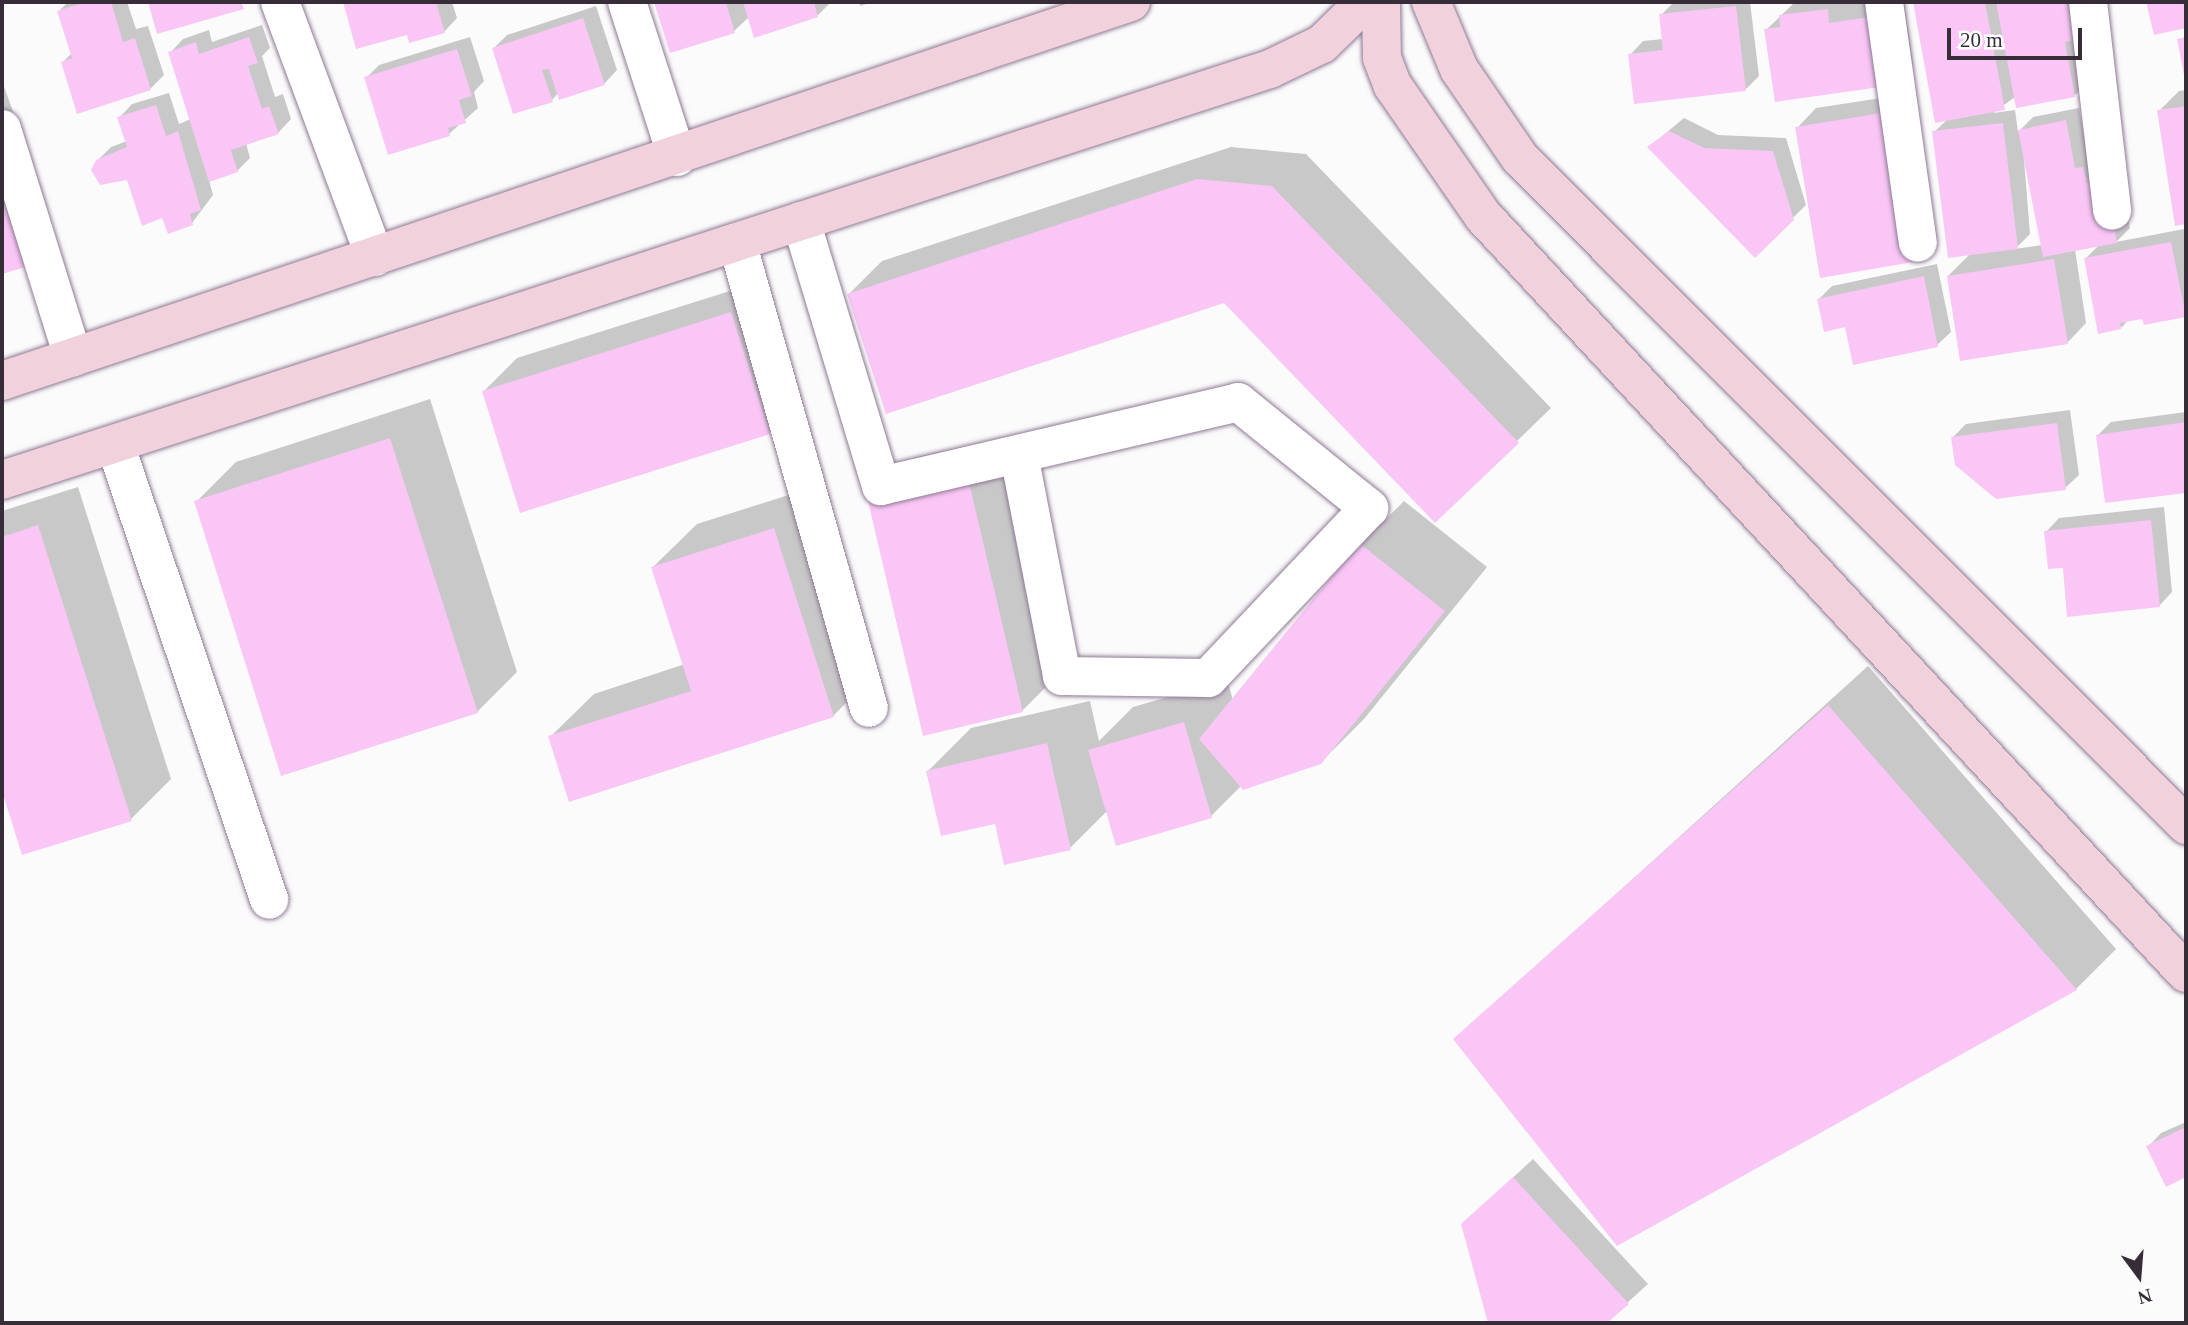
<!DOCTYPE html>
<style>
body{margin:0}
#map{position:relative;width:2188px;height:1325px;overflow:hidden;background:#fbfbfb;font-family:"Times New Roman",serif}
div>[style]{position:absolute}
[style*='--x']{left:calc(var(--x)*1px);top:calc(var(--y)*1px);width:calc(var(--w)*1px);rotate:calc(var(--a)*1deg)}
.shadow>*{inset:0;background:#0003}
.building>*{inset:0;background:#f9c6f5}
.roads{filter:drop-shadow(0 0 2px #8e7994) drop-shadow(0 0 2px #8e7994)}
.street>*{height:38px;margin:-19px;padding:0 19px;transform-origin:19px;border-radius:19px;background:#fff}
.secondary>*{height:38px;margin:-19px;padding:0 19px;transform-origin:19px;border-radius:19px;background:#f0d1dc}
span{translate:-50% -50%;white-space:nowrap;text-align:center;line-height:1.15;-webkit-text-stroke:7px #fff;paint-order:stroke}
.frame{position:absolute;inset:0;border:4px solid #362d38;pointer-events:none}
.north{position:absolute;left:2104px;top:1241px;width:70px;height:70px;-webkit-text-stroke:5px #fff;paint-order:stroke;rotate:164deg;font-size:19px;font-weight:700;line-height:28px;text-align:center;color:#362d38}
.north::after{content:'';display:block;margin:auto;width:24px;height:32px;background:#362d38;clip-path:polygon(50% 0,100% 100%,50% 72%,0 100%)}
.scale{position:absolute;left:1947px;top:28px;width:135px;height:32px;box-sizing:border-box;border:4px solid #362d38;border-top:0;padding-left:9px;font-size:21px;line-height:24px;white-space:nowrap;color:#362d38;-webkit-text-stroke:5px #fff;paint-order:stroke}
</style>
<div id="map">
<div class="shadow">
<div style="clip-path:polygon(68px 2px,127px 2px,136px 29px,148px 26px,164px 75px,150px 89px,63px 62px,72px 53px,59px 11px)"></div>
<div style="clip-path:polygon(150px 2px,248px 2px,159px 32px)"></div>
<div style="clip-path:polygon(344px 2px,452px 2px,457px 18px,444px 32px,408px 33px,357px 47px)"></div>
<div style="clip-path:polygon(656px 2px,831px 2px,818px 15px,749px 17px,734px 31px,671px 51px)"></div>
<div style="clip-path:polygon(859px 2px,873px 2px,860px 6px)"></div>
<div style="clip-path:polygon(1674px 2px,1750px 2px,1759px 76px,1746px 89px,1630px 55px,1643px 41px,1663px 39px,1661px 15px)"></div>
<div style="clip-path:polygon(1795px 2px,1904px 2px,1913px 64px,1893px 83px,1766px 30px)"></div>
<div style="clip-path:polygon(evenodd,1915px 2px,2083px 2px,2088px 83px,2074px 96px,2015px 97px,1993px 113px,2015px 110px,2018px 132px,2033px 117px,2079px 108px,2088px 156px,2122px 186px,2130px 228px,2116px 242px,2184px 229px,2185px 316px,2129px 319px,2121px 328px,2086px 258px,2100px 244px,2075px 249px,2086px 323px,2067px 343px,1948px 276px,1971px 253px,1934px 132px,1948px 119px,1936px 121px,1915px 2px,2023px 147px,2042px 245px,2015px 249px,2030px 234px,2023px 147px)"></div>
<div style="clip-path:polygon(596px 6px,617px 70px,604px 84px,558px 93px,552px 100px,494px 48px,507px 35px)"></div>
<div style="clip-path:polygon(262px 25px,270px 48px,262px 56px,275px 97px,283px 94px,291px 119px,278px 133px,246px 143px,250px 158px,237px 171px,209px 180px,213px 195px,192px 223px,97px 161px,111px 147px,127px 141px,119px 118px,132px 104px,169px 93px,179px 124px,191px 119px,170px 53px,183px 39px,209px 30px,212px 42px)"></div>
<div style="clip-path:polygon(470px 37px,484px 81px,474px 92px,478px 108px,449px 134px,366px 78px,379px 65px)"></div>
<div style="clip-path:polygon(2px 81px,15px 117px,2px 130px)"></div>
<div style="clip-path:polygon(2186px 90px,2186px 222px,2177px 224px,2159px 111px,2179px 91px)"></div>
<div style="clip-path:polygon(1914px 93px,1937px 240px,1918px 259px,1797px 128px,1816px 108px)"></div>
<div style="clip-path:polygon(1684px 118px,1718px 135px,1786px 138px,1806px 205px,1755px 255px,1649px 147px)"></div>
<div style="clip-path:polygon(1231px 147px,1306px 154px,1551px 408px,1435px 521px,1224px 301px,849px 294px,882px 261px)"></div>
<div style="clip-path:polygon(1937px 264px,1951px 332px,1937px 345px,1846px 325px,1819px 299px,1832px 286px)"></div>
<div style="clip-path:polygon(765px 280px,802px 400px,769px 433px,484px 391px,517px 358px)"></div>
<div style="clip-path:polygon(430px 399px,517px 672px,477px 712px,196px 502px,236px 462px)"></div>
<div style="clip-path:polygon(2070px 410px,2079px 475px,2065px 488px,1953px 437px,1966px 424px)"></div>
<div style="clip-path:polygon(2186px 412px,2186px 491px,2107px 501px,2098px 435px,2111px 422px)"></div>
<div style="clip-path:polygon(1011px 436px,1066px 667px,1023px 710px,925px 734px,870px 502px,913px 458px)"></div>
<div style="clip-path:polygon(817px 486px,876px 673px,833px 716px,550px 737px,594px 694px,685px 664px,653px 567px,697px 524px)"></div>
<div style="clip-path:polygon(78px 487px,171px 779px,131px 819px,23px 853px,2px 785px,2px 511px)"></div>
<div style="clip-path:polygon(1404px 501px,1487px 567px,1364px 719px,1320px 763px,1242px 785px,1211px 816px,1107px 811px,1070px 848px,996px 822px,928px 771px,971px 728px,1090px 701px,1099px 741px,1133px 707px,1227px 680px,1233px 700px,1361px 544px)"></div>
<div style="clip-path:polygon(2164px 507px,2172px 592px,2159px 606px,2064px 566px,2046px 532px,2059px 518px)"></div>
<div style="clip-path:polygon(2186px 518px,2186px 543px,2184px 521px)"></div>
<div style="clip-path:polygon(1868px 666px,2116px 949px,2076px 989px,1617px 1244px,1456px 1039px)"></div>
<div style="clip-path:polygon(2186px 1122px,2186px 1175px,2166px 1185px,2148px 1147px,2161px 1133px)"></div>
<div style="clip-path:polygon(1533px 1159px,1648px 1284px,1605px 1323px,1490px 1323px,1463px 1224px)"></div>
</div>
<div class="building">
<div style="clip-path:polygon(86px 2px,111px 2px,123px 42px,135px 38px,151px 90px,77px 114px,61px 62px,72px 58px,57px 11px)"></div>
<div style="clip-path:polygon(148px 2px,241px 2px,244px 9px,157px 34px)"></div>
<div style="clip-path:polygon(343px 2px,436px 2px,445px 33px,409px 43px,407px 35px,356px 49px)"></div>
<div style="clip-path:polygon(654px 2px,726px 2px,735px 33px,670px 53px)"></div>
<div style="clip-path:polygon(743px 2px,814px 2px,818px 17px,754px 38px)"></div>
<div style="clip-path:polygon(1913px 2px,1985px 2px,2005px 110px,1935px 123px)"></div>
<div style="clip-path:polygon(1996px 2px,2067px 2px,2074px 40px,2065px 42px,2075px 97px,2016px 108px)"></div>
<div style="clip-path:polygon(2146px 2px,2186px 2px,2186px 28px,2154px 35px)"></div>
<div style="clip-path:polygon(1736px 6px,1746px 91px,1634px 104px,1628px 54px,1663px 50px,1659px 14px)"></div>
<div style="clip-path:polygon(1828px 9px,1829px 23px,1884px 15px,1894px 85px,1775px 102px,1764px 29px,1780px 27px,1779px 15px)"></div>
<div style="clip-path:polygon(583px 18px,605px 85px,559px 100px,549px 69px,542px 70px,553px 102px,513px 114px,492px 48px)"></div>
<div style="clip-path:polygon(249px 37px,258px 63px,248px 66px,262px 109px,269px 106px,279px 134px,231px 150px,238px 172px,209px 182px,168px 52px,196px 42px,199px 54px)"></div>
<div style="clip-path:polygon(2186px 37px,2186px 79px,2185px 80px,2177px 39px)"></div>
<div style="clip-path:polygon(457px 49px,472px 96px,459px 100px,466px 123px,448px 128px,450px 136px,388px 155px,364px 77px)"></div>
<div style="clip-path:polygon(156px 105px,166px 136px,178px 131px,201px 210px,190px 214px,193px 225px,168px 234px,162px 218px,142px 226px,127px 180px,100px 185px,91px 170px,96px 160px,127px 147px,117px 117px)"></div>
<div style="clip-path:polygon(2186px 106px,2186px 224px,2175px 226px,2157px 110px)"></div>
<div style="clip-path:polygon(1894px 111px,1919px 261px,1820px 278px,1795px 127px)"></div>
<div style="clip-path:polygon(2066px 120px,2075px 168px,2083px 167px,2087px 183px,2095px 181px,2109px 198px,2117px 243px,2043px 257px,2018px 130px)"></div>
<div style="clip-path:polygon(2003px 123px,2018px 249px,1948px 258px,1932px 131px)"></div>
<div style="clip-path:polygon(1669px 131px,1704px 148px,1773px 151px,1794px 220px,1755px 258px,1647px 147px)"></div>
<div style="clip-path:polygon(2px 148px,39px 263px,2px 274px)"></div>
<div style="clip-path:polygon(1197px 179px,1272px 186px,1519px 443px,1435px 523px,1224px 303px,886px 414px,847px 294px)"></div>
<div style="clip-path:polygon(2171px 242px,2186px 317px,2144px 325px,2142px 319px,2120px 323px,2121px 329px,2098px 334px,2084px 258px)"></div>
<div style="clip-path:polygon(2054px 259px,2068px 344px,1960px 361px,1947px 276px)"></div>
<div style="clip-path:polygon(1924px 276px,1938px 347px,1853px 365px,1845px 327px,1824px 332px,1817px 299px)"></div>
<div style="clip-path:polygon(731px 312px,770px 434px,520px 513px,482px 391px)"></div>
<div style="clip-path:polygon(2186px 422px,2186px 493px,2105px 503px,2096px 435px)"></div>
<div style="clip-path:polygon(2057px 423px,2066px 490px,1996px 499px,1955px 465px,1951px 437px)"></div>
<div style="clip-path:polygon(390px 438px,478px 713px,281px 776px,194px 501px)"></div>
<div style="clip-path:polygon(968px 478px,1023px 712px,923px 736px,868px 501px)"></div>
<div style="clip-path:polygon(2151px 520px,2160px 607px,2067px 617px,2063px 568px,2048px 569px,2044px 531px)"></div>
<div style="clip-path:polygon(38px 525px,132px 821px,22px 855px,2px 791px,2px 537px)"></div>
<div style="clip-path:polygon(774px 528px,834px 717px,569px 802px,548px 736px,691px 691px,651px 567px)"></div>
<div style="clip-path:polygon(1359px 543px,1445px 611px,1321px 764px,1243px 790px,1199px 739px)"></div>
<div style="clip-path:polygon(1828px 705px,2077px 990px,1617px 1246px,1453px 1039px)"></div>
<div style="clip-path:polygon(1184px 722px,1212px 818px,1116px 846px,1088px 750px)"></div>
<div style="clip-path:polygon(1047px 743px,1071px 850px,1004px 865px,995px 824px,941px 836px,926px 771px)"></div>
<div style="clip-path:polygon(2186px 1127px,2186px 1177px,2166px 1187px,2146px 1146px)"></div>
<div style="clip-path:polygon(1513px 1177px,1629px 1304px,1607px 1323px,1488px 1323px,1461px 1224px)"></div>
</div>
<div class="roads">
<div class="street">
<div style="--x:280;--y:2;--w:272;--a:69.6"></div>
<div style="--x:627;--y:2;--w:163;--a:72.1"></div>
<div style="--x:1884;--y:2;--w:243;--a:82"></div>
<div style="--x:2088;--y:2;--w:210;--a:83.4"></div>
<div style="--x:2;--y:129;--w:239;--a:72.7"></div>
<div style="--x:801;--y:221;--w:277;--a:73.2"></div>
<div style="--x:881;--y:486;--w:367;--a:-13.2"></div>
<div style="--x:1238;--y:402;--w:169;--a:39"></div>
<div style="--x:1369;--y:508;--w:234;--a:133.4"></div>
<div style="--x:1208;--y:678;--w:146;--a:-179.2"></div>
<div style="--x:1062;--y:676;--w:226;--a:-101"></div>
<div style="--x:737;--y:242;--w:484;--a:74.2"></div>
<div style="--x:115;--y:444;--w:481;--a:71.3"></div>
</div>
<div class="secondary">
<div style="--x:1431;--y:2;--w:73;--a:67.3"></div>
<div style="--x:1459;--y:69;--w:108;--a:55.6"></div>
<div style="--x:1520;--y:158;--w:943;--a:45.04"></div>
<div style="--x:1381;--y:6;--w:52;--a:88.9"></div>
<div style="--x:1382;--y:58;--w:30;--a:69"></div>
<div style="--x:1393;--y:86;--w:158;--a:55.3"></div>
<div style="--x:1483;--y:216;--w:1033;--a:47.12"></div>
<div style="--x:2;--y:381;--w:1191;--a:-18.56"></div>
<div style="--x:2;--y:480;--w:1333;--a:-17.96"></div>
<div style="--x:1270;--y:69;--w:58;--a:-25.7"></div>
<div style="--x:1322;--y:44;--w:60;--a:-44.3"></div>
</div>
</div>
<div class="frame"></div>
<div class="north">N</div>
<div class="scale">20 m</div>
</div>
